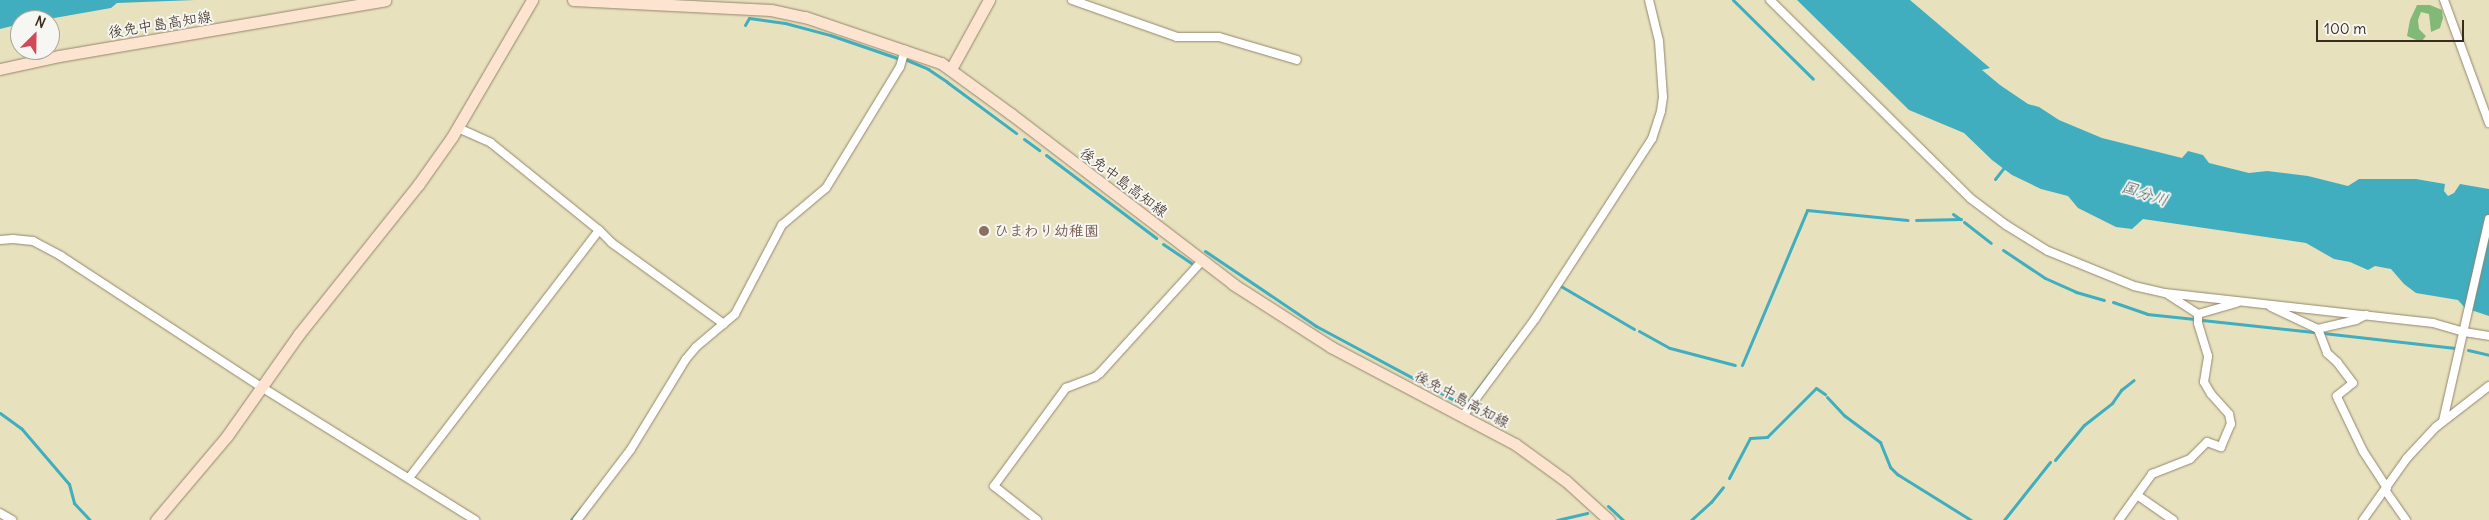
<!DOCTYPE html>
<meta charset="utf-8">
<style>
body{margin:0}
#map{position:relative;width:2489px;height:520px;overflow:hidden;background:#e8e1bd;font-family:Delius,"Klee One",sans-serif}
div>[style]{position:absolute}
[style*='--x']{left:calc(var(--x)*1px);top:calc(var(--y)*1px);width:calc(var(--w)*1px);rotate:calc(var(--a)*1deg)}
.forest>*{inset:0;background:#82b976}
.water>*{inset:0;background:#40aebe}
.stream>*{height:3px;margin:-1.5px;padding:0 1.5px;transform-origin:1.5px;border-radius:1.5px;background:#40aebe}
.roads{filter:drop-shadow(0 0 1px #92866e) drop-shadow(0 0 1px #92866e)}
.street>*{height:8px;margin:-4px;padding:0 4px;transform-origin:4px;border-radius:4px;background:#fff}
.secondary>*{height:11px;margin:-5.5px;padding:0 5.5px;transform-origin:5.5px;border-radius:5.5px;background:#fde4d1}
.dots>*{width:14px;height:14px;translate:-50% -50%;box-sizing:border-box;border:2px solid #f6f6f2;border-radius:50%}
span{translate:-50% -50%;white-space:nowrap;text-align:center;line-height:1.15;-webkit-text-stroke:4px #f6f6f2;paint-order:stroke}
.street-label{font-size:15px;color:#3b2a1e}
.education-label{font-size:15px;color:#785e54;font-weight:700}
.left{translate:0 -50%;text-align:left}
.water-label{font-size:16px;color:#3d5856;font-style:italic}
.north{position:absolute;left:10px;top:10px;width:50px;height:50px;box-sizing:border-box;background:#f6f6f2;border:1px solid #aba49d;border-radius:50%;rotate:23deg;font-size:14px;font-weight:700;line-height:20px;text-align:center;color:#3b2a1e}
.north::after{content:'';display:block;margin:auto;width:18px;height:22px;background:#d1495b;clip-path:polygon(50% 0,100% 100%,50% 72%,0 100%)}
.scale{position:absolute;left:2316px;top:20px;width:148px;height:22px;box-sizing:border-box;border:2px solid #3b2a1e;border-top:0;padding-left:6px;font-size:15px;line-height:18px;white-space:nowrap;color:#3b2a1e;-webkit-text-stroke:4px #f6f6f2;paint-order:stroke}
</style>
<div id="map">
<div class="forest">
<div style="clip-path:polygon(2417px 5px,2430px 5px,2442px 10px,2443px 18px,2440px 28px,2431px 32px,2429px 14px,2421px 12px,2418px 20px,2419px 29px,2426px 36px,2421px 42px,2407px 36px,2410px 20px)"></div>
</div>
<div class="water">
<div style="clip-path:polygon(0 0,195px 0,117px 3px,111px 8px,43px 20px,20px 20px,20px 24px,0 29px)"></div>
<div style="clip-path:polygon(1797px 0,1910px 0,1990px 68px,1982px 70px,2000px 85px,2028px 104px,2039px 107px,2059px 120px,2102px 138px,2182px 158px,2188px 151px,2203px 155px,2209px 163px,2249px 173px,2267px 171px,2308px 176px,2348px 186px,2359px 179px,2416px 179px,2445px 184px,2444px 191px,2448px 196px,2454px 193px,2460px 184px,2489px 189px,2489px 316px,2465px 308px,2458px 300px,2416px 293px,2404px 284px,2391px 269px,2375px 266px,2368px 270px,2350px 262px,2334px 259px,2306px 243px,2143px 219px,2132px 229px,2116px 227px,2078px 208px,2068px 196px,2041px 189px,2012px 175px,1992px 160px,1964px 133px,1909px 110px)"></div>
</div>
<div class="stream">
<div style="--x:1733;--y:0;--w:112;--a:44.6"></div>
<div style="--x:745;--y:25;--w:8;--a:-60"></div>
<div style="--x:749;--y:18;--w:36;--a:8"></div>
<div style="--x:785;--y:23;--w:47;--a:14.9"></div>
<div style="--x:830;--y:35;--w:71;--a:18.9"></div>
<div style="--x:907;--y:60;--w:23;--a:23"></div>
<div style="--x:928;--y:69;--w:23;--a:34"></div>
<div style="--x:947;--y:82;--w:86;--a:36.5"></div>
<div style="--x:1024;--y:139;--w:19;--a:36"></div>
<div style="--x:1046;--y:155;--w:138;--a:37"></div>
<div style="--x:1995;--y:179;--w:16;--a:-52"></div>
<div style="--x:1953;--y:214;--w:9;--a:36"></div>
<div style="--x:1916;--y:220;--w:45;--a:-1.3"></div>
<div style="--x:1964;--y:222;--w:34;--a:38"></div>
<div style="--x:1163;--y:244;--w:34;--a:34"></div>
<div style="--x:2003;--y:250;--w:50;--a:33.7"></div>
<div style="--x:2045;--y:278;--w:34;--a:24"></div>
<div style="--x:2076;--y:292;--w:29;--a:16"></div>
<div style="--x:1205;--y:251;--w:134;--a:34"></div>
<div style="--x:1316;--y:326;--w:169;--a:28.2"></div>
<div style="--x:1465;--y:406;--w:88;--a:-52.9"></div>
<div style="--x:1559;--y:285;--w:87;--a:30.4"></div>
<div style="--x:2113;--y:302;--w:36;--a:19"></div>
<div style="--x:2147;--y:314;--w:48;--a:5.9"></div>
<div style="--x:2202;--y:320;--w:112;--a:6.2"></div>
<div style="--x:1639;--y:331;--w:35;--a:29"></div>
<div style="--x:1670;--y:348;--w:67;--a:14.7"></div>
<div style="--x:2323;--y:333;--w:133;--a:6.5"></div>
<div style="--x:2468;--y:350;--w:22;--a:13"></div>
<div style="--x:1742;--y:365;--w:168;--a:-67.2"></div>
<div style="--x:1807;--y:210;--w:101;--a:5.7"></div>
<div style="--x:1827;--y:397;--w:26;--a:47"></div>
<div style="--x:1845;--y:416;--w:44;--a:36.6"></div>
<div style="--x:1880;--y:442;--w:27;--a:68"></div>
<div style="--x:1890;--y:467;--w:10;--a:45"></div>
<div style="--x:1897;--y:474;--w:87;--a:31.9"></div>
<div style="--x:0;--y:413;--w:26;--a:36"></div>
<div style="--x:21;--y:428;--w:74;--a:49.4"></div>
<div style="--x:69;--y:484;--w:20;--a:75"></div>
<div style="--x:74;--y:503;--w:23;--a:47"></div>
<div style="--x:2055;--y:460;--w:45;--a:-50.4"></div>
<div style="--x:2084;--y:425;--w:36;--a:-38"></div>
<div style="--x:2112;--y:403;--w:16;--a:-55"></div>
<div style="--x:2121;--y:390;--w:16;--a:-38"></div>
<div style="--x:1729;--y:478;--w:45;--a:-62.3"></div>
<div style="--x:1750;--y:438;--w:17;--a:-3"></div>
<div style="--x:1767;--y:437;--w:69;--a:-45"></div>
<div style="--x:1816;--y:388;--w:11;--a:34"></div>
<div style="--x:1608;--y:506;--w:21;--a:43"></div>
<div style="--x:571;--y:520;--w:16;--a:-50"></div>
<div style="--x:1557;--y:520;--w:31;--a:-13"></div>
<div style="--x:1691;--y:520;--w:27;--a:-42"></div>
<div style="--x:1711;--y:502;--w:19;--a:-51"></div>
<div style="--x:2004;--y:520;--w:74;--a:-51.6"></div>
</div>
<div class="roads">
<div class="street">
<div style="--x:1072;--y:0;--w:111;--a:19.4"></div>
<div style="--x:1177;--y:37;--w:42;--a:0"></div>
<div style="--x:1219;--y:37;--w:81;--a:16.4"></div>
<div style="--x:1770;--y:0;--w:281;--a:44.7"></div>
<div style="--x:1970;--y:198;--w:45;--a:36.9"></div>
<div style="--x:2006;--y:225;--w:49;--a:31.8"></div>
<div style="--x:2048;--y:251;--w:93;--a:22.1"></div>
<div style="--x:2134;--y:286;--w:32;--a:13"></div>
<div style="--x:2165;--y:293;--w:270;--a:6.4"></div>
<div style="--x:2433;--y:323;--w:32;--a:16"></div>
<div style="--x:2464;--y:332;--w:25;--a:9"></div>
<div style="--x:2444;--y:0;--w:131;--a:69.9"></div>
<div style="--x:458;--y:128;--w:36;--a:24"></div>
<div style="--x:491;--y:143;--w:139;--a:38.9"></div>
<div style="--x:599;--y:230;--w:18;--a:45"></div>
<div style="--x:612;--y:243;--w:138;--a:35.9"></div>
<div style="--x:0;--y:240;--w:13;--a:-4"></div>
<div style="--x:13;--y:239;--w:20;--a:6"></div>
<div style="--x:33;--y:241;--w:32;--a:28"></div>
<div style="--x:61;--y:256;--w:241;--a:33.2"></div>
<div style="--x:263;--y:388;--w:250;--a:31.9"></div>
<div style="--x:2271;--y:307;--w:52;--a:25.1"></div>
<div style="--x:2198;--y:314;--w:40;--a:-16"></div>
<div style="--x:2366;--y:315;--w:11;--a:153"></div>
<div style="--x:2356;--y:320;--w:39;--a:167"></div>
<div style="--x:2318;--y:329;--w:26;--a:69"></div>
<div style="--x:2327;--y:353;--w:13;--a:42"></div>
<div style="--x:2337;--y:362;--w:26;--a:53"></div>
<div style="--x:2353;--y:383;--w:21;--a:141"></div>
<div style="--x:2337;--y:396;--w:3;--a:72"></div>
<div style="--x:2338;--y:399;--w:58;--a:64.3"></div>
<div style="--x:2363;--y:451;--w:44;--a:57"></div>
<div style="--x:1463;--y:416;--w:121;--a:-53.4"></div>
<div style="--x:1535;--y:319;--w:215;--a:-57"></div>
<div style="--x:1652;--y:139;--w:29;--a:-72"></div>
<div style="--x:1661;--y:111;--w:14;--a:-82"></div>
<div style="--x:1663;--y:97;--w:56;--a:-94.1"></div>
<div style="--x:1659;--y:41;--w:42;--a:-103.7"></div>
<div style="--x:2443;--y:421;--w:207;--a:-77.2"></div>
<div style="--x:409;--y:478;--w:312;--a:-52.5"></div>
<div style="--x:2385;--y:490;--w:37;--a:55"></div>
<div style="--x:2137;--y:495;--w:44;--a:34.8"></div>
<div style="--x:0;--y:513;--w:14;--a:30"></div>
<div style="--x:577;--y:520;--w:89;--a:-52.7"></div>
<div style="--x:631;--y:449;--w:105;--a:-58.6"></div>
<div style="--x:686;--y:359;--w:16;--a:-50"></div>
<div style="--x:696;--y:347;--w:51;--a:-40.2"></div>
<div style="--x:735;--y:314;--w:101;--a:-62.2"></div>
<div style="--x:782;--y:225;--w:57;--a:-40.1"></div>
<div style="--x:826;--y:188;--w:142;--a:-58.6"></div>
<div style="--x:900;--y:67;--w:18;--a:-74"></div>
<div style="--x:1037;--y:520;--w:55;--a:-141.7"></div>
<div style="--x:994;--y:486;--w:122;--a:-53.7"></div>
<div style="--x:1066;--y:388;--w:31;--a:-21"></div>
<div style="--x:1095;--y:377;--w:6;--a:-39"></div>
<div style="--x:1100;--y:373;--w:153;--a:-47.7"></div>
<div style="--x:2119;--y:520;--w:57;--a:-54.3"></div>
<div style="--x:2152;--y:474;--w:41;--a:-21.5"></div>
<div style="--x:2190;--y:459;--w:24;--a:-45"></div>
<div style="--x:2207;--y:442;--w:15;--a:20"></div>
<div style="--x:2221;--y:447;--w:25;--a:-67"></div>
<div style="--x:2231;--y:424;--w:10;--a:-101"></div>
<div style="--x:2229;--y:414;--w:27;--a:-132"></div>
<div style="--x:2211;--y:394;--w:14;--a:-120"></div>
<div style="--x:2204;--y:382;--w:26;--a:-81"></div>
<div style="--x:2208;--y:356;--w:34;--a:-107"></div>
<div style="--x:2198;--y:323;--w:9;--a:-90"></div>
<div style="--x:2198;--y:314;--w:35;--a:-147"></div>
<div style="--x:2363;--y:520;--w:76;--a:-54.6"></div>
<div style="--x:2407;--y:458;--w:42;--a:-46.9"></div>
<div style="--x:2436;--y:427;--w:67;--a:-37.7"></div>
</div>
<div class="secondary">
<div style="--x:573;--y:0;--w:198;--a:2.9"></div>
<div style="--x:771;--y:10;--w:35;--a:12"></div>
<div style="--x:805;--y:17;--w:144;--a:18.7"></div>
<div style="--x:941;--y:63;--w:87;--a:36.1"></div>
<div style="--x:1011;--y:114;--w:280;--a:37.4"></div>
<div style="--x:1233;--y:284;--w:117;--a:32.7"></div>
<div style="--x:1331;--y:347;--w:208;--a:27.8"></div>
<div style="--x:1515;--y:444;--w:63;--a:36"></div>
<div style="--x:1566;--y:481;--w:58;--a:42.2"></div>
<div style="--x:0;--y:69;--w:60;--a:-12.4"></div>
<div style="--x:59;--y:56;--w:331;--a:-9.7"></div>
<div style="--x:951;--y:69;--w:79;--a:-61.2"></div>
<div style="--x:156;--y:520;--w:110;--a:-49.8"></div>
<div style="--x:227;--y:436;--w:125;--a:-54.8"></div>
<div style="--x:299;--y:334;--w:191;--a:-51.4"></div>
<div style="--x:418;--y:185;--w:59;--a:-54.7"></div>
<div style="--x:452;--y:137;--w:159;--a:-59.7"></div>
</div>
</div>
<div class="dots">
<div style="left:984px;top:231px;background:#8d6e63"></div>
</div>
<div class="street-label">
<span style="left:160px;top:24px;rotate:-9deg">後免中島高知線</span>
<span style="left:1124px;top:182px;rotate:37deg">後免中島高知線</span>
<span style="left:1462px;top:399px;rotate:28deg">後免中島高知線</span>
</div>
<div class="education-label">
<span class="left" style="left:994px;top:231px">ひまわり幼稚園</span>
</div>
<div class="water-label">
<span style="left:2145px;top:193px;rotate:18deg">国分川</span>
</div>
<div class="north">N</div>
<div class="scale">100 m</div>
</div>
